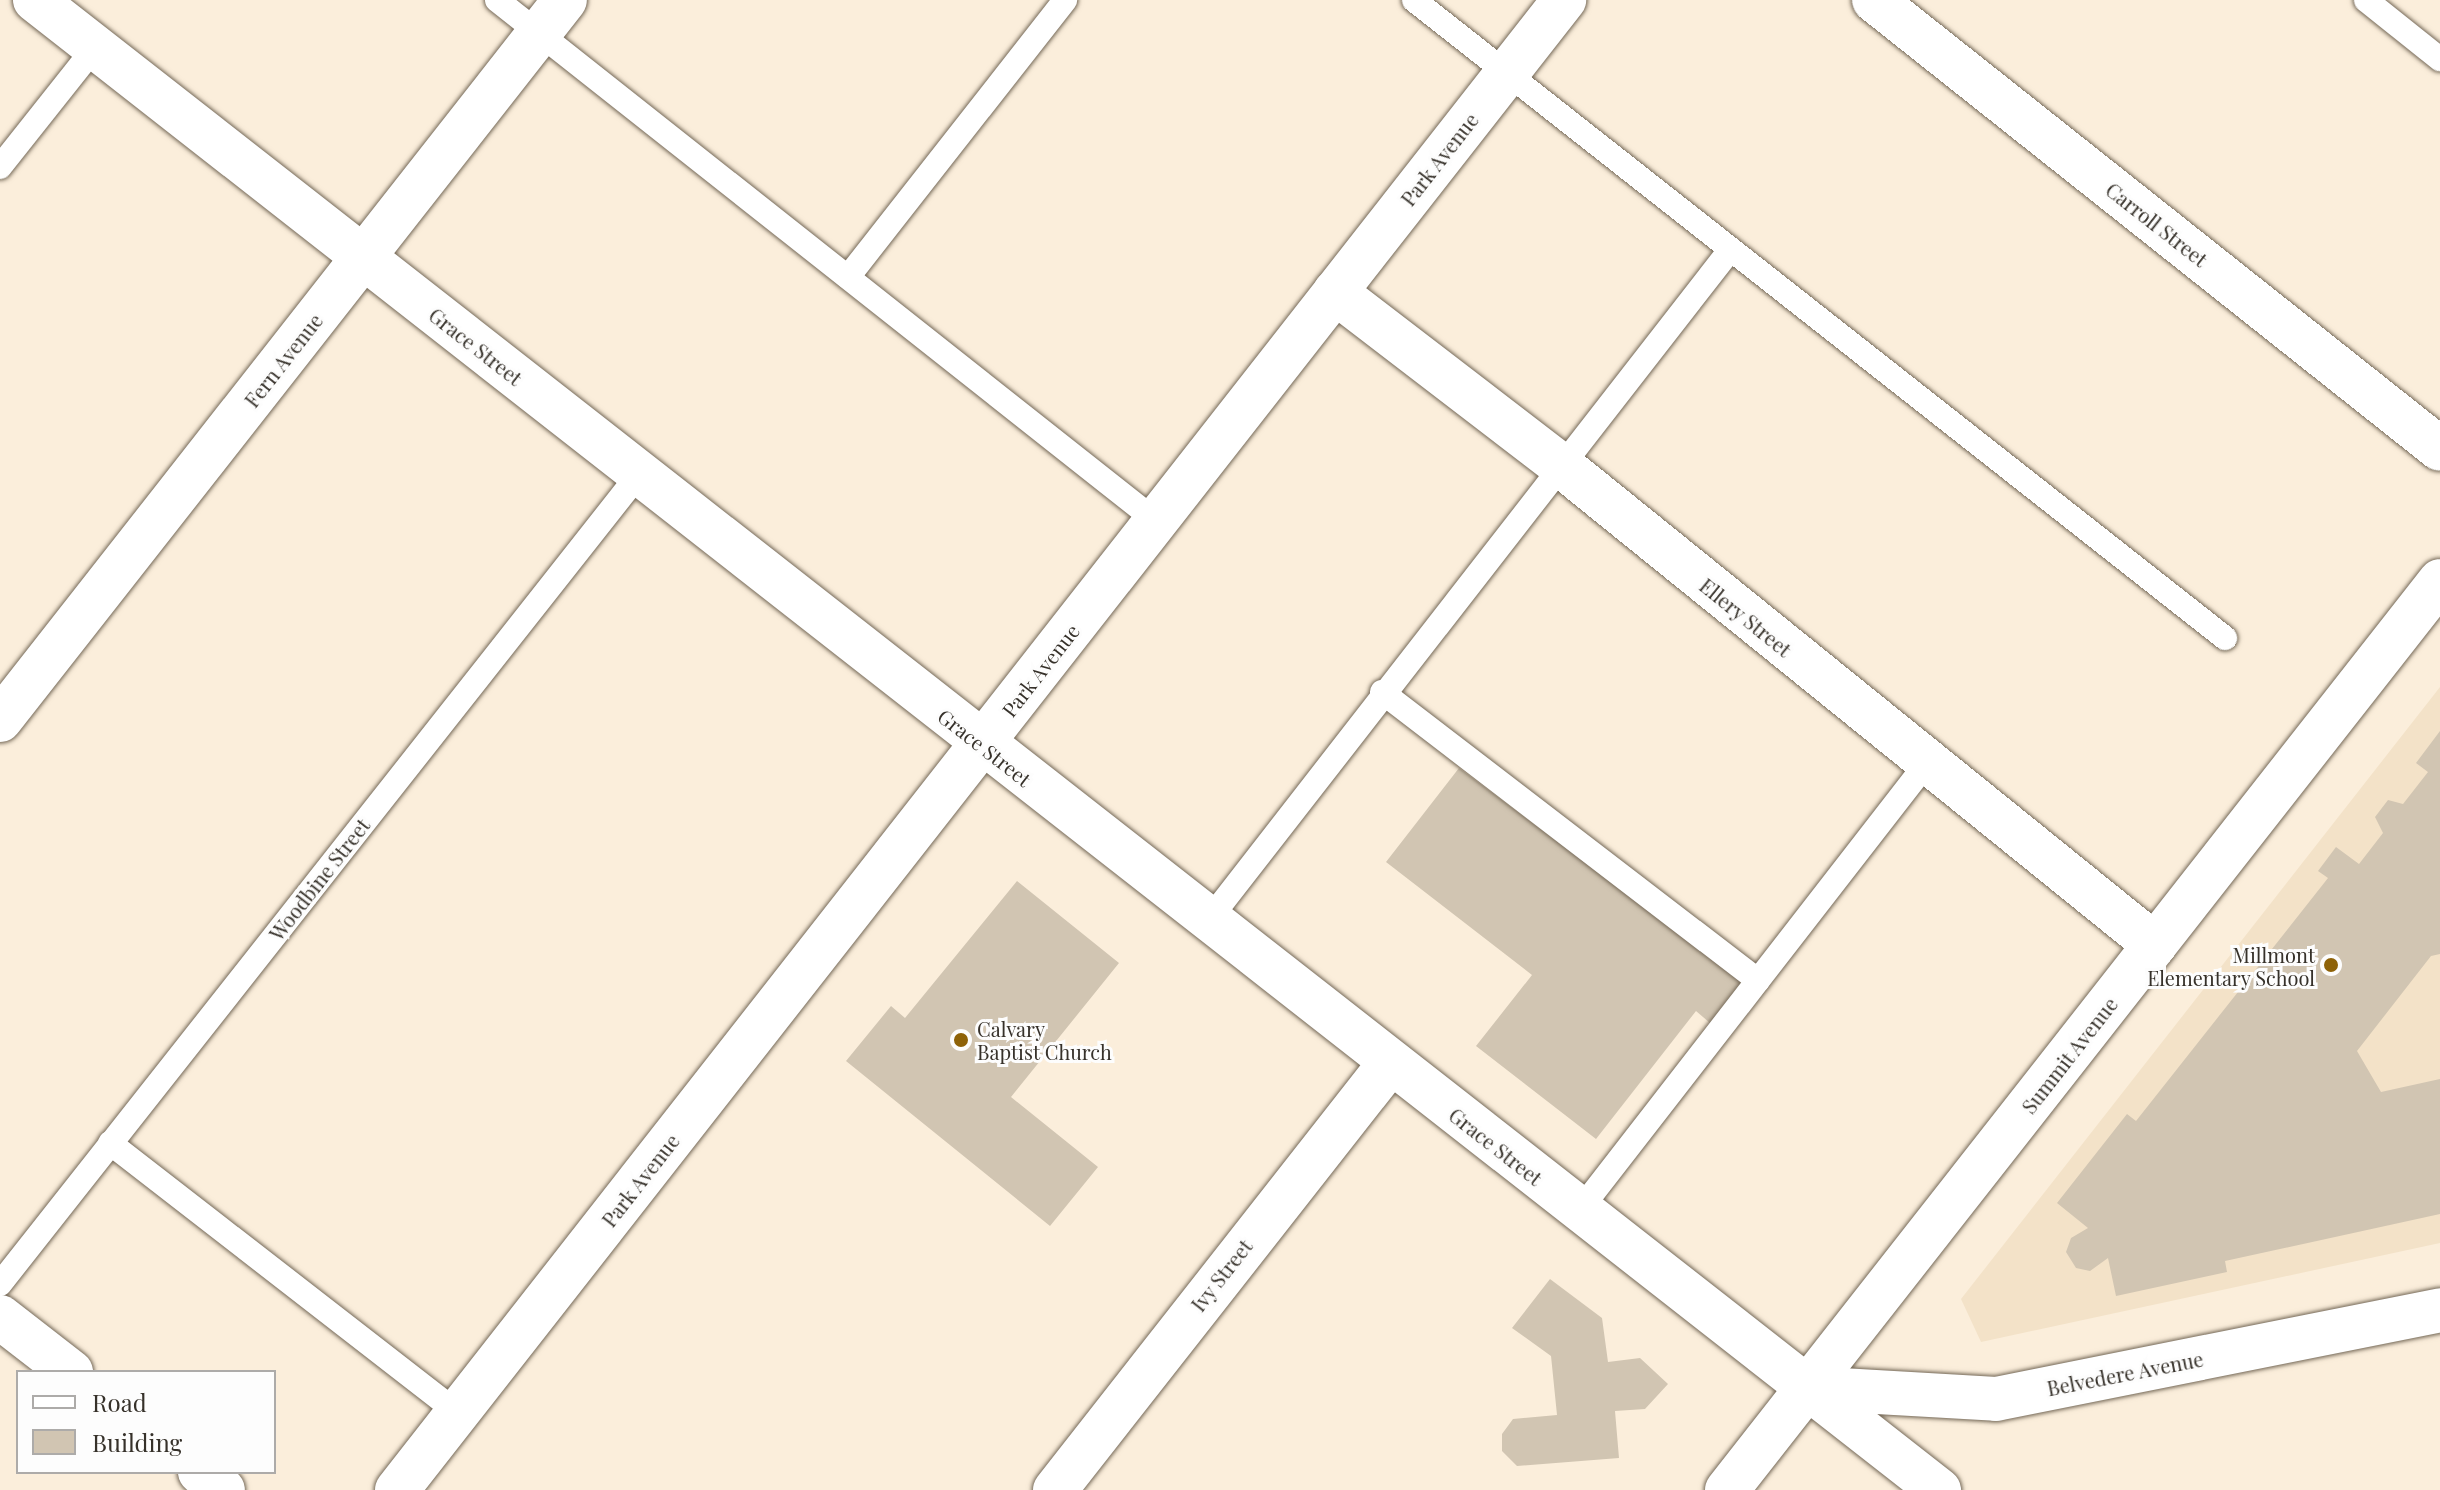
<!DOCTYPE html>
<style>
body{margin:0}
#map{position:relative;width:2440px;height:1490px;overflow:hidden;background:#fbeedb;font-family:"Playfair Display",serif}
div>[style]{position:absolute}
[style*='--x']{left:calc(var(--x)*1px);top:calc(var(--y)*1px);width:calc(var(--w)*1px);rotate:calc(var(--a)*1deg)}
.built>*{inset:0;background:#f3e2c8}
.building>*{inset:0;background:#d1c5b2}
.roads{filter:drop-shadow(0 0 2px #746857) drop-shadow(0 0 2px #746857)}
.service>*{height:24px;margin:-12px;padding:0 12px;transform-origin:12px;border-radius:12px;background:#fff}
.minor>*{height:44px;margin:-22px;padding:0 22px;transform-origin:22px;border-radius:22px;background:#fff}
.dots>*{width:22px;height:22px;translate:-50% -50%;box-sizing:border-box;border:4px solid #fdfdfd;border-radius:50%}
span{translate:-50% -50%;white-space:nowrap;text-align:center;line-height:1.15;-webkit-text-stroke:6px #fdfdfd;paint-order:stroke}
.street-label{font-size:20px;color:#36312a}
.poi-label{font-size:20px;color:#36312a}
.right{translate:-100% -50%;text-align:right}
.left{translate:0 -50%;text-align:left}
.legend{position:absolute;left:16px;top:1370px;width:260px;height:104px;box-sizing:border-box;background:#fdfdfd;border:2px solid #adaba9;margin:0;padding:10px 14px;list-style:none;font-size:24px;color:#36312a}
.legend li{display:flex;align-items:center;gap:16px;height:40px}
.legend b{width:40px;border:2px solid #adaba9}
</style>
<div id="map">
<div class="built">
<div style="clip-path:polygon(2440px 687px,2440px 1243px,1981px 1342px,1961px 1299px)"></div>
</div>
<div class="building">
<div style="clip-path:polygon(2440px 731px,2440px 954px,2431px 956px,2357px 1051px,2381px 1092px,2440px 1079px,2440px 1214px,2225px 1261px,2227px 1272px,2116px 1296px,2108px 1258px,2090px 1271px,2076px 1268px,2066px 1252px,2071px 1238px,2088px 1228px,2057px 1203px,2127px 1114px,2136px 1121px,2328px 878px,2318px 871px,2336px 847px,2359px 864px,2383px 833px,2375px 817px,2388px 800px,2403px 804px,2428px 772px,2416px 763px)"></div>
<div style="clip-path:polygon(1459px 768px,1743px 981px,1710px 1023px,1696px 1011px,1596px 1139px,1476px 1046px,1532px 975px,1386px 862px)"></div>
<div style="clip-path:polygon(1017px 881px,1119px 963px,1011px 1097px,1098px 1167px,1050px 1226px,846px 1061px,891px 1006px,905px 1018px)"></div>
<div style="clip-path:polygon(1550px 1279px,1602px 1318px,1608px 1362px,1640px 1358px,1668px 1384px,1645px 1409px,1615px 1411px,1619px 1458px,1517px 1466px,1502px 1451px,1502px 1434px,1513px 1419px,1557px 1415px,1551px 1356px,1512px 1328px)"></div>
</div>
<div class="roads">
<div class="service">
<div style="--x:497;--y:0;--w:840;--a:38.33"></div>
<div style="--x:1414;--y:0;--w:1032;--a:38.19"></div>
<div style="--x:2366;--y:0;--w:95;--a:38.6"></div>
<div style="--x:0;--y:167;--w:153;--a:-51.6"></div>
<div style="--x:848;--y:277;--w:352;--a:-51.9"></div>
<div style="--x:1382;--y:692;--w:474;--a:37.5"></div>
<div style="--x:1208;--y:921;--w:850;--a:-52.12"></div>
<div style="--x:110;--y:1143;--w:440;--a:37.8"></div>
<div style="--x:1579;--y:1211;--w:566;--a:-52.18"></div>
<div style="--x:0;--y:1284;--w:1032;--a:-51.73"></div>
</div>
<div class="minor">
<div style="--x:35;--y:0;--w:2418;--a:38.05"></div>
<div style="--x:1874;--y:0;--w:722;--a:38.42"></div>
<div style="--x:1335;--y:292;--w:286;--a:37.5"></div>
<div style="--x:1562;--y:466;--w:762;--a:38.93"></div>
<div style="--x:0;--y:720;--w:915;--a:-51.88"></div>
<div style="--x:0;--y:1317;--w:90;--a:37.8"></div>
<div style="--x:1807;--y:1388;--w:189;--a:3.3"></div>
<div style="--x:1996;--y:1399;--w:453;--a:-11.3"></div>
<div style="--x:200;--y:1472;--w:29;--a:38"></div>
<div style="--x:397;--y:1490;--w:1893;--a:-51.93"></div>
<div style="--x:1055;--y:1490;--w:543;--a:-51.88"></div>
<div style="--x:1727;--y:1490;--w:1155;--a:-51.89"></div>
</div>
</div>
<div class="dots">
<div style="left:2331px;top:965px;background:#8e6208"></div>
<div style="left:961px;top:1040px;background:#8e6208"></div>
</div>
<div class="street-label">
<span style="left:1439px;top:159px;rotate:-52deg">Park Avenue</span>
<span style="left:2157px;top:224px;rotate:38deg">Carroll Street</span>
<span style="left:476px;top:346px;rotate:38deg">Grace Street</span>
<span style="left:283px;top:360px;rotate:-52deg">Fern Avenue</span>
<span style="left:1746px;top:617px;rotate:39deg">Ellery Street</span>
<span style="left:1040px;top:670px;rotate:-52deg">Park Avenue</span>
<span style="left:985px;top:747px;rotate:38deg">Grace Street</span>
<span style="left:319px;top:879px;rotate:-52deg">Woodbine Street</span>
<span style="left:2069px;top:1055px;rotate:-52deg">Summit Avenue</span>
<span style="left:1496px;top:1146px;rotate:38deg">Grace Street</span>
<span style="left:640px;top:1180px;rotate:-52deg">Park Avenue</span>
<span style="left:1221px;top:1275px;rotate:-52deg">Ivy Street</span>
<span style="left:2125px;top:1373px;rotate:-11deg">Belvedere Avenue</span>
</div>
<div class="poi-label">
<span class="right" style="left:2315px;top:966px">Millmont<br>Elementary School</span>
<span class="left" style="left:977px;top:1040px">Calvary<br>Baptist Church</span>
</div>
<ul class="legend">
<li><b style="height:10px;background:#fff"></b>Road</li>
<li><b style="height:22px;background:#d1c5b2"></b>Building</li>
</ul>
</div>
